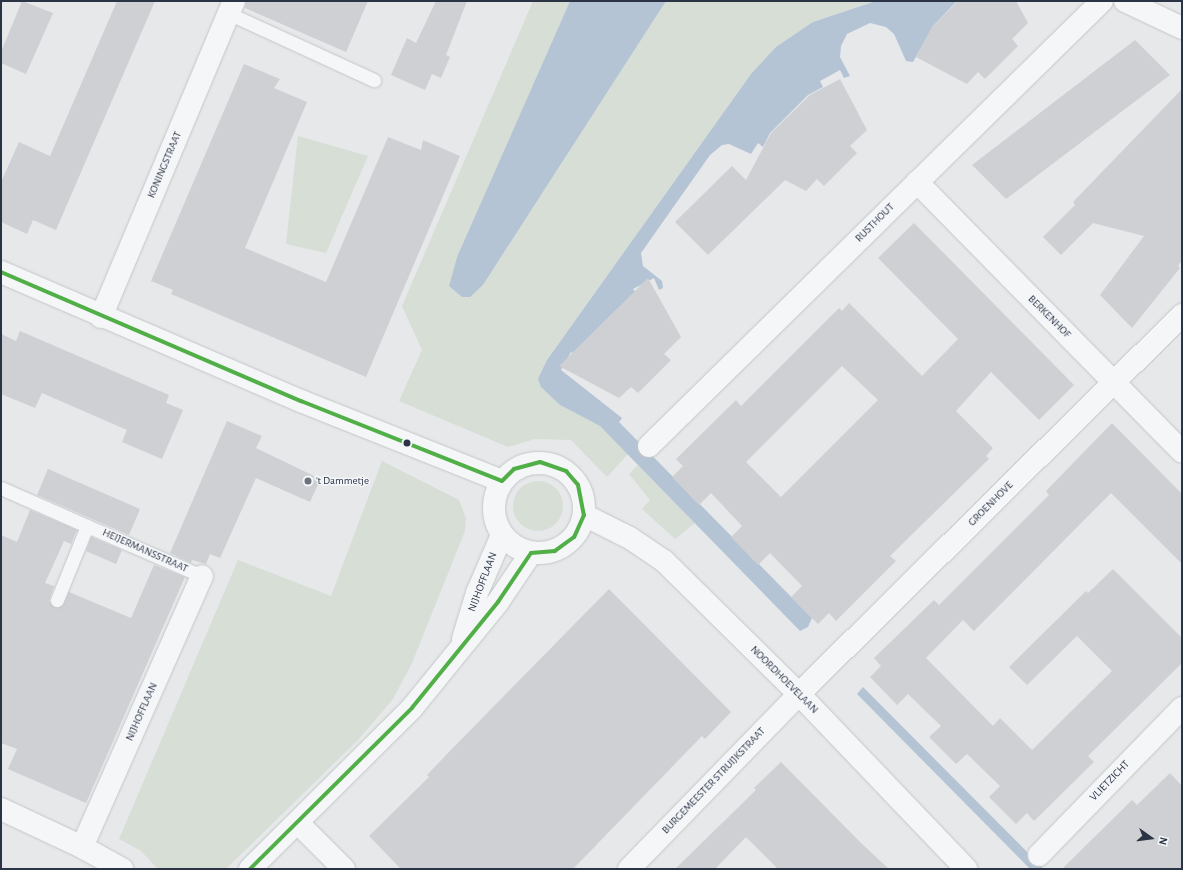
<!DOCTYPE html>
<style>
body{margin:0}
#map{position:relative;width:1183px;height:870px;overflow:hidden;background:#e6e8ea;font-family:"Alegreya Sans",sans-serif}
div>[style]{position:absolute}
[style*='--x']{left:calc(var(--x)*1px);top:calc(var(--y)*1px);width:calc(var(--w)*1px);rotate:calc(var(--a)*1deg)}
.green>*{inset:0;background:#d6ded6}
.round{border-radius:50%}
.water>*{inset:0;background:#b4c4d5}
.building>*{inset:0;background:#ced0d3}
.roads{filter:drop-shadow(0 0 1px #c4c6c8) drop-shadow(0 0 1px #c4c6c8)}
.service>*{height:13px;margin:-6.5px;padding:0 6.5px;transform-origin:6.5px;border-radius:6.5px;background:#f5f6f7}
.minor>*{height:22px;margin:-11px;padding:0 11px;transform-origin:11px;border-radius:11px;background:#f5f6f7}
.tertiary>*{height:22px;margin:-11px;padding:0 11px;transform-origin:11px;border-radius:11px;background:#f5f6f7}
.tertiary>.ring{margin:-11px;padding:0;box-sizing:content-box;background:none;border:22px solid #f5f6f7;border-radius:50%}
.bus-1>*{height:4px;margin:-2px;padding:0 2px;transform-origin:2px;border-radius:2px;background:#50af46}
.dots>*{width:11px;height:11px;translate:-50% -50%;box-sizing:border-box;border:2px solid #f4f6f9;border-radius:50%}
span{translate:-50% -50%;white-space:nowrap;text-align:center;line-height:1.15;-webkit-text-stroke:3px #f4f6f9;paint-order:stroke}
.street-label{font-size:11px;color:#2b3445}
.poi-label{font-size:11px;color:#2b3445}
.left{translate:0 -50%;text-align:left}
.frame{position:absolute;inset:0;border:2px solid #2b3445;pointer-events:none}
.north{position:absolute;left:1131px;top:818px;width:40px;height:40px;-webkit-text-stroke:3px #f4f6f9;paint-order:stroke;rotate:104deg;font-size:11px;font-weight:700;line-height:16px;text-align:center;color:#2b3445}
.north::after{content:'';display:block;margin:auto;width:14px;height:18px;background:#2b3445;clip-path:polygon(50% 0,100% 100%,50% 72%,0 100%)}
</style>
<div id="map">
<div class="green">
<div style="clip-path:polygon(533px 1px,570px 1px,457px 257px,449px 286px,483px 285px,666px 1px,876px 1px,813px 22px,751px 74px,547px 360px,560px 405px,600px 426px,628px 454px,607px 477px,571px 440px,535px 439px,508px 447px,399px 401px,422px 350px,402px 306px)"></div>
<div style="clip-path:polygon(298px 136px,368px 156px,326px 253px,286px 244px)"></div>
<div style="clip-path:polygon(382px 461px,459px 500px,466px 518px,465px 531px,412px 663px,393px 699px,359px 739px,226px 869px,158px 869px,141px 851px,119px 839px,238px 560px,331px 596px)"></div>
<div style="clip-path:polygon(638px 465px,695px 523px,675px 539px,642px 509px,650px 500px,629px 474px)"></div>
<div class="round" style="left:513px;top:481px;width:50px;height:50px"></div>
</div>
<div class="water">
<div style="clip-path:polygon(570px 1px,666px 1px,483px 285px,470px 297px,462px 297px,449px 286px,457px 257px)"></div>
<div style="clip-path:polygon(876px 1px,957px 1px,933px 26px,913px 62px,906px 61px,894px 34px,886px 27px,870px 23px,847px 34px,841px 46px,840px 57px,850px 76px,844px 78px,840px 70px,820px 81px,823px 87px,808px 95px,770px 133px,763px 147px,758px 143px,751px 154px,729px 144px,722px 145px,710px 155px,641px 253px,643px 266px,662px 281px,663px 288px,659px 290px,654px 278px,633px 289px,638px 295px,577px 356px,571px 352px,561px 370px,622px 418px,619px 422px,812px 618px,808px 627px,800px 631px,600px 426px,560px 405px,541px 387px,538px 379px,547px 360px,751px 74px,776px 47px,813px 22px)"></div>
<div style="clip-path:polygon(863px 687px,1044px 869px,1030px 869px,857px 694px)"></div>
</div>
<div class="building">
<div style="clip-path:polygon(22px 1px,53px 13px,26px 74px,1px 63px,1px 52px)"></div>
<div style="clip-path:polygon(117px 1px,155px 1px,56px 230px,33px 220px,27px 234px,1px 222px,1px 182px,19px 142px,50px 156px)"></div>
<div style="clip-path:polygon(246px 1px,368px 1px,346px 52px,245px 8px)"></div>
<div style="clip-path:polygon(436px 1px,467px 1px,446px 55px,450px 57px,441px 78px,432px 74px,425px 90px,391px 75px,407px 38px,416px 43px)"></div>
<div style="clip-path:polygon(958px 1px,1016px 1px,1028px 23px,1012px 39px,1018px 46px,985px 79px,978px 72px,967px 84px,916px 57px,932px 27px)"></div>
<div style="clip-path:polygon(1135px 40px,1170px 75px,1006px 199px,972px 165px)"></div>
<div style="clip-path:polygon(244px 64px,280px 79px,274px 88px,307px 102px,245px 248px,326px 282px,388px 137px,421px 150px,423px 140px,460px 156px,366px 377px,171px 294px,173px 290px,151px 281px)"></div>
<div style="clip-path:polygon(840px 79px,867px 130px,850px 146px,857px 153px,824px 186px,817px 179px,806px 191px,785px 180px,708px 255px,675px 222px,732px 166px,746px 180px,771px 133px,810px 95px)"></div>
<div style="clip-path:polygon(1182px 89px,1182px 260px,1178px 266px,1180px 268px,1132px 328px,1100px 295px,1144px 236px,1093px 223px,1061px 255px,1043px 237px,1075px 205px,1073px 202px)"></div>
<div style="clip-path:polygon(evenodd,914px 223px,1074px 385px,1039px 420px,991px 372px,956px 411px,993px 448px,986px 456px,989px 459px,890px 556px,896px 561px,836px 621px,829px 613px,818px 624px,791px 597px,802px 586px,770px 553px,758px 565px,731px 537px,742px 526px,711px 493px,699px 505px,672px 477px,683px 466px,676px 459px,736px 400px,741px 406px,839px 308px,842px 311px,849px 303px,922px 376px,958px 339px,878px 258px,914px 223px,842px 366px,878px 400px,781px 497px,746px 462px,842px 366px)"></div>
<div style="clip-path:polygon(648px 278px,681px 337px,664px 354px,671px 360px,638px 393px,631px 387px,619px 398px,559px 366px)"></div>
<div style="clip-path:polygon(20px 331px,169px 395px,166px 403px,183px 410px,162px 459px,122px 442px,127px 430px,42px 393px,35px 408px,1px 394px,1px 334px,16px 341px)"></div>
<div style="clip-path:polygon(227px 421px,262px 436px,256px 448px,314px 476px,313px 479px,319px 482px,310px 502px,256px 478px,220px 558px,210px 554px,206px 564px,192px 560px,191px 563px,170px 553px)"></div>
<div style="clip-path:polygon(1112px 423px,1182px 494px,1182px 564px,1111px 493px,974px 631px,963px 620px,926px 658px,993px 726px,1000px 718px,1032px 750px,1112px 671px,1077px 636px,1027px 685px,1009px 667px,1086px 591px,1088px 593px,1113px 569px,1182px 638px,1182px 663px,1088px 756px,1094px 762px,1034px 821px,1027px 813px,1016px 824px,989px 797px,1000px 786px,967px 754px,956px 764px,929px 737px,941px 726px,908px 694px,897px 705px,870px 677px,881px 666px,874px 658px,934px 600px,939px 605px,1049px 495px,1046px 491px)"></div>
<div style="clip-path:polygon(48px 469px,140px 509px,129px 535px,37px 495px)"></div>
<div style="clip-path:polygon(30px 510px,77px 530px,71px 544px,64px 541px,45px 583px,54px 586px,49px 601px,54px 607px,62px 606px,69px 592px,131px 618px,154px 565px,185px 577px,86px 803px,8px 769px,17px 749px,1px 743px,1px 535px,17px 542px)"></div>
<div style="clip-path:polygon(91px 537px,122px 550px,116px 564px,86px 551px)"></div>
<div style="clip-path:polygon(609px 589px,731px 712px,705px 739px,702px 736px,573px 869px,401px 869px,369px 836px,429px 777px,427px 775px,447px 754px)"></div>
<div style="clip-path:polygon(781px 762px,862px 844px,889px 869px,778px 869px,746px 837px,715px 869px,675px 869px,756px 790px,754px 788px)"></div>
<div style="clip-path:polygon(1170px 773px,1182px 786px,1182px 869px,1062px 869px,1132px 800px,1137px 805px)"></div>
</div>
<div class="roads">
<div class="service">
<div style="--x:228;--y:13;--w:161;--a:24.7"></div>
<div style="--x:1;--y:488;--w:94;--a:23.8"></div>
<div style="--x:87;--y:526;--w:80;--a:112.1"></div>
<div style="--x:87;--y:526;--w:125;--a:23.5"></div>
</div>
<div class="minor">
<div style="--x:1125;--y:1;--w:63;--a:25.3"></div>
<div style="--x:917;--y:182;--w:378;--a:45.5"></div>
<div style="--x:101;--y:317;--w:343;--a:-67.2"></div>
<div style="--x:649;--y:446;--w:635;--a:-44.49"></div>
<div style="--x:1;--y:809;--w:89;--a:25.1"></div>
<div style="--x:82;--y:847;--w:46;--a:28.8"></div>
<div style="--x:298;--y:823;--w:65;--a:45"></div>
<div style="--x:82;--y:847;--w:296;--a:-66.1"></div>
<div style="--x:1039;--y:855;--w:205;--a:-45.8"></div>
<div style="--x:629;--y:869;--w:244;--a:-45.8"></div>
<div style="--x:799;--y:694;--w:539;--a:-44.7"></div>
</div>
<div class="tertiary">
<div style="--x:1;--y:272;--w:327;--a:23.3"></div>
<div style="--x:301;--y:401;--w:216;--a:21.7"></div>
<div class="ring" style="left:494px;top:463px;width:68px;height:68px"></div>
<div style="--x:584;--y:515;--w:51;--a:26.6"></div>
<div style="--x:630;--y:538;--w:41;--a:34.1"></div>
<div style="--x:664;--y:561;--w:190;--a:44.6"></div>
<div style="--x:799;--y:694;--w:242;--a:46.3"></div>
<div style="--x:463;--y:639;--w:48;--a:-73.1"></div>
<div style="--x:477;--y:593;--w:63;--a:-66.7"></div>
<div style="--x:250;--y:869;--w:228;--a:-44.8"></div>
<div style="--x:412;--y:708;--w:136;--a:-50.9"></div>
<div style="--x:498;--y:602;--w:59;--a:-56"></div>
</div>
</div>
<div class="bus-1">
<div style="--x:1;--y:272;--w:327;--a:23.3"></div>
<div style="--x:301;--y:401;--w:216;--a:21.7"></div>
<div style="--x:502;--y:481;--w:17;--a:-45"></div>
<div style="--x:514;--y:469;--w:27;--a:-15"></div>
<div style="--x:540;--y:462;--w:28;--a:19"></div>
<div style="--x:566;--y:471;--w:18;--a:49"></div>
<div style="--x:578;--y:485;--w:31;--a:79"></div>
<div style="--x:584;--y:515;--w:24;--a:114"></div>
<div style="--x:574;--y:537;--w:24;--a:144"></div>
<div style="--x:555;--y:551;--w:24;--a:175"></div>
<div style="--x:531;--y:553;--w:59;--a:124"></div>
<div style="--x:498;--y:602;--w:136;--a:129.1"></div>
<div style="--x:412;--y:708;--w:228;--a:135.2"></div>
</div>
<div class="dots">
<div style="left:407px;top:443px;background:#2b3445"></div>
<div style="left:308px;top:481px;background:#6c737f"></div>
</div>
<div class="street-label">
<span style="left:165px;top:165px;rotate:-67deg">KONINGSTRAAT</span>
<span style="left:875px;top:223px;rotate:-45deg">RUSTHOUT</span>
<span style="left:1049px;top:317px;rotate:45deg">BERKENHOF</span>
<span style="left:991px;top:504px;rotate:-45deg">GROENHOVE</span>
<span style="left:145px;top:551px;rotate:24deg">HEIJERMANSSTRAAT</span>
<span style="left:483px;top:582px;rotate:-69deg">NIJHOFFLAAN</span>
<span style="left:784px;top:680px;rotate:45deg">NOORDHOEVELAAN</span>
<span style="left:142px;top:712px;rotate:-66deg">NIJHOFFLAAN</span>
<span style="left:714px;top:781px;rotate:-46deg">BURGEMEESTER STRUIJKSTRAAT</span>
<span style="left:1110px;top:781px;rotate:-46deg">VLIETZICHT</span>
</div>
<div class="poi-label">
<span class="left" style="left:316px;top:481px">'t Dammetje</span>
</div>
<div class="frame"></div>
<div class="north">N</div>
</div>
